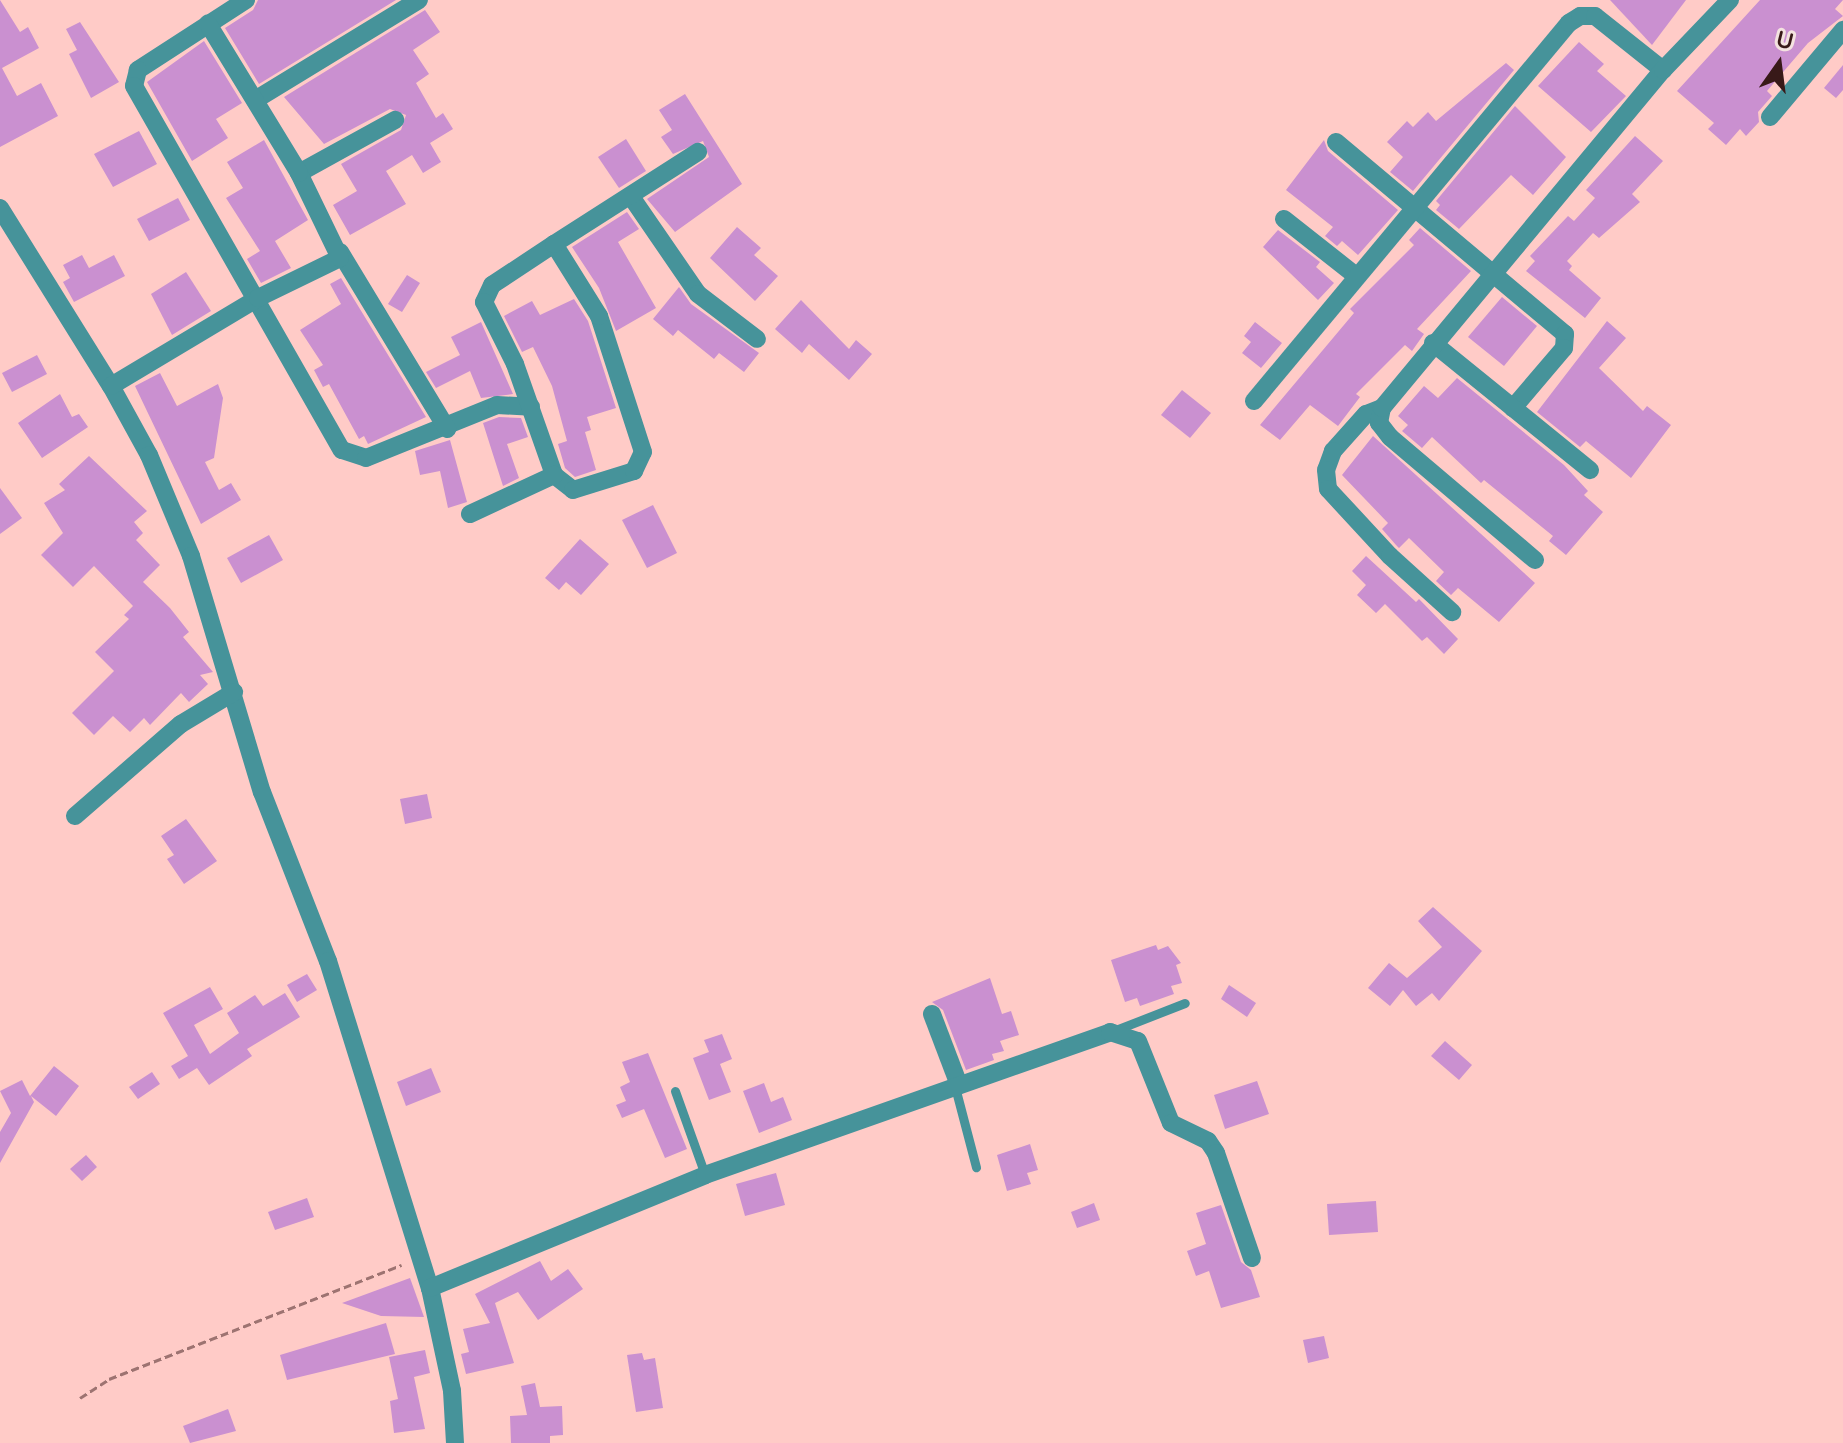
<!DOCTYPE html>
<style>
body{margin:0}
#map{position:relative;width:1843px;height:1443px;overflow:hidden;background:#ffcbc7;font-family:"Varela Round",sans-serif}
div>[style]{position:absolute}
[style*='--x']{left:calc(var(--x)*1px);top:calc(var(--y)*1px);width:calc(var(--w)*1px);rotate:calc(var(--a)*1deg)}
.building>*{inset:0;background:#ca90d0}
.path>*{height:3px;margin-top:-1.5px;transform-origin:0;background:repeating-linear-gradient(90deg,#9d7371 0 8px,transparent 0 12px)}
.service>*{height:9px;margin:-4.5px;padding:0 4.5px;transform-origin:4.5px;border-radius:4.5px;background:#46939a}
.minor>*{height:18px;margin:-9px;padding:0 9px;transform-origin:9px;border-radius:9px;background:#46939a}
span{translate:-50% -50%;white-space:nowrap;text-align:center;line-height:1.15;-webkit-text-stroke:6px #f4e2e0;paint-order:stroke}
.north{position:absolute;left:1739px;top:24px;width:80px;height:80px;-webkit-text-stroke:6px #f4e2e0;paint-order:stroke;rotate:14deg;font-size:22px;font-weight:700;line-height:32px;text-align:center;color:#381918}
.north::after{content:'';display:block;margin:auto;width:28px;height:36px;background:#381918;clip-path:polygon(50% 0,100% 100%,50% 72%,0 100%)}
</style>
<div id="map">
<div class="building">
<div style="clip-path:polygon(0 0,20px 32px,28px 27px,39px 48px,2px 68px,17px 96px,41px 83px,58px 116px,0 147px)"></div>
<div style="clip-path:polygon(258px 0,396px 0,259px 84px,225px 28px,253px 10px)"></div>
<div style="clip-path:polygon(1610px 0,1686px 0,1652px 45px)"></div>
<div style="clip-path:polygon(1760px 0,1843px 0,1835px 9px,1843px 16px,1808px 43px,1767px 91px,1772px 96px,1758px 112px,1759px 122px,1746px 136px,1740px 129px,1726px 145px,1708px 129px,1714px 123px,1677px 91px)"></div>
<div style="clip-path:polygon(425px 10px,440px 32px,413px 50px,429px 74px,416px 83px,436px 118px,443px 113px,453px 129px,430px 143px,441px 162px,423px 173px,412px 155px,386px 171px,406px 204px,350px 235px,333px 205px,357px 191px,341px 164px,401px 130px,406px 115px,390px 109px,324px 144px,284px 97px)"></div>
<div style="clip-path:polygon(80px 22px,119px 82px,91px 98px,69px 54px,77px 50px,66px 29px)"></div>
<div style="clip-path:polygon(204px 41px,242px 103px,216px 119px,228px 138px,192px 161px,147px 82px)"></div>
<div style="clip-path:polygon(1579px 42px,1604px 64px,1597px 71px,1626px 96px,1591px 132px,1538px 86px)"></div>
<div style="clip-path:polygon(1506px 63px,1514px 70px,1413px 191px,1390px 172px,1403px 157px,1387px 142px,1407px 121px,1413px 127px,1428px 112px,1436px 121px)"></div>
<div style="clip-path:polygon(1843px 65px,1843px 90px,1836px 98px,1824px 88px)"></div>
<div style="clip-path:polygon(685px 94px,742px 184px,675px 232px,647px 199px,709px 157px,703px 141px,673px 154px,661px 137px,672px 130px,659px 110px)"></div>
<div style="clip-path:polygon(1515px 106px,1566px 157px,1533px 195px,1511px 175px,1459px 229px,1436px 210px,1440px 205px,1436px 201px)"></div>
<div style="clip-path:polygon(139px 131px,157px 164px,113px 187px,94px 154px)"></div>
<div style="clip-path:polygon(1635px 136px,1663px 161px,1632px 194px,1640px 202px,1599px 238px,1593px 233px,1567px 261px,1572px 266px,1569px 270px,1601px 298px,1585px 318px,1526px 271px,1535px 261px,1530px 256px,1568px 216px,1574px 221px,1595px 198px,1586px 190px)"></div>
<div style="clip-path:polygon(626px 139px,646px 171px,619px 188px,598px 157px)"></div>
<div style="clip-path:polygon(264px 140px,308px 220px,275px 241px,291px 268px,261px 283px,247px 259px,260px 251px,226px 198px,243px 188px,227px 162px)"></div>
<div style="clip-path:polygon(1324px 140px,1328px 151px,1398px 210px,1358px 255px,1342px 241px,1337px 246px,1325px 236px,1333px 227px,1286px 190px)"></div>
<div style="clip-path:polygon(178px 198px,190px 220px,149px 241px,137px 219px)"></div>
<div style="clip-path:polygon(627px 212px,639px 229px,618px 242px,656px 308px,616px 331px,599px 288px,572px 247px)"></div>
<div style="clip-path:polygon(737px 227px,761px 248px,754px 255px,778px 276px,755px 301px,710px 258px)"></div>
<div style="clip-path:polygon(1420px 228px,1471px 271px,1417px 329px,1424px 334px,1412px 351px,1405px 345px,1356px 394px,1360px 397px,1338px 426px,1310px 405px,1280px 440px,1260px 425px,1354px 313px,1350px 309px,1414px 245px,1409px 240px)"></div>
<div style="clip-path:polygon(1278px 230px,1320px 262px,1316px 267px,1334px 283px,1318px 300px,1263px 247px)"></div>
<div style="clip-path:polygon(82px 255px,89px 268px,114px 255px,125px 276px,74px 302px,63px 282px,70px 278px,63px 265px)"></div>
<div style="clip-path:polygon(186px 272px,211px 311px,172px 335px,151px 294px)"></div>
<div style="clip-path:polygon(407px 275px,420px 283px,402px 312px,388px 304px)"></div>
<div style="clip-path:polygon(341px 278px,426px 417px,368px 444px,364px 436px,359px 439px,329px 384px,323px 387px,314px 370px,323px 365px,300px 330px,341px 304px,330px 284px)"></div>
<div style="clip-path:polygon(679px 287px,691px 304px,759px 353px,744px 372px,719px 353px,714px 359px,678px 330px,673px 336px,653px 319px)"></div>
<div style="clip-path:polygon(1502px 297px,1537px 326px,1504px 366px,1468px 337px)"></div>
<div style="clip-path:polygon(574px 299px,588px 321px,616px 408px,587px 417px,591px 430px,585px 432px,596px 470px,575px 477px,565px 468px,558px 444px,567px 441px,552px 386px,533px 347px,522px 352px,504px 316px,532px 301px,540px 315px)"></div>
<div style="clip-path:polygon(801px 300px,849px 349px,856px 340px,872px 354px,849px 380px,809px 344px,802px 353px,775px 329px)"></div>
<div style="clip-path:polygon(1607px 321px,1626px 338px,1599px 368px,1643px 411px,1647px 406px,1671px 425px,1631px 478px,1586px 441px,1580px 447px,1537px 412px)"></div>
<div style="clip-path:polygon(481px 322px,513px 394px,481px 398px,470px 371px,436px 388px,426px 372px,460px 355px,451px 337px)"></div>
<div style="clip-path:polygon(1255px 322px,1282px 343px,1261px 368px,1242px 353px,1251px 342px,1244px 336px)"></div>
<div style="clip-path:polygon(37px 355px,47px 374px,12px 392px,2px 373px)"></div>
<div style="clip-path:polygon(160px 373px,177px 406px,218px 384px,223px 398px,214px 458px,205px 462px,219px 490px,231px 483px,241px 500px,201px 524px,135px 386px)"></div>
<div style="clip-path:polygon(1457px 378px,1564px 465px,1588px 491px,1584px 495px,1603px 512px,1566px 555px,1549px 541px,1553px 536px,1484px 480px,1481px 483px,1432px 437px,1422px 448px,1402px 431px,1408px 425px,1398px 416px,1424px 386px,1438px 398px)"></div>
<div style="clip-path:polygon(1182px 390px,1211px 413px,1190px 438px,1161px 415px)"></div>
<div style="clip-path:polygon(60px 394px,72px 417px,79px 414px,88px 427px,42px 458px,18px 423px)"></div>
<div style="clip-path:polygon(499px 417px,521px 418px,528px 437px,507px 444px,519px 478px,503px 486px,483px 423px)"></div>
<div style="clip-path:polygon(1373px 436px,1535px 583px,1499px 622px,1458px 588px,1451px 595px,1436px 581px,1444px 572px,1409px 538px,1399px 548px,1396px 545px,1382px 529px,1388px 523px,1342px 475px)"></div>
<div style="clip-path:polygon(450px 440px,467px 502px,448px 508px,440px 471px,420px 475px,415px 451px)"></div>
<div style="clip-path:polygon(89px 456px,147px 511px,134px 522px,143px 533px,136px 540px,160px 565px,143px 582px,170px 608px,189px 632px,183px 637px,213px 672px,200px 675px,208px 684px,189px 702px,181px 693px,150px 725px,144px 718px,130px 732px,113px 716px,94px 735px,72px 713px,114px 671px,95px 652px,129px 619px,124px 615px,133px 606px,94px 566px,73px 587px,41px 555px,63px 533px,44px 503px,65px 490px,59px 484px)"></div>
<div style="clip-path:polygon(0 488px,22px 518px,0 534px)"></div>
<div style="clip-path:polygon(653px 505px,677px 553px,647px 568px,622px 520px)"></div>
<div style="clip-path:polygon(269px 535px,283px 560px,241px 583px,227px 558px)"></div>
<div style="clip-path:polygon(580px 539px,609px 564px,581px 595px,566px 582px,559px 590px,545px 578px)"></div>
<div style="clip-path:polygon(1366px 556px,1416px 602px,1419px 599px,1458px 639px,1444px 654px,1427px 637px,1422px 641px,1385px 604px,1376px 613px,1357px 595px,1366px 585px,1352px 571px)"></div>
<div style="clip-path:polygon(427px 794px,432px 818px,405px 824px,400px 799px)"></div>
<div style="clip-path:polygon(186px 819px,217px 861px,184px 884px,167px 859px,174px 855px,161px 836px)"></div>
<div style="clip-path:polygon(1433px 907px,1482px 951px,1439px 1001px,1432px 993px,1416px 1006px,1403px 990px,1390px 1006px,1368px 988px,1389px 963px,1407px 978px,1442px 947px,1418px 921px)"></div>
<div style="clip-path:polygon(1156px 945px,1158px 950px,1168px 946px,1181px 963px,1176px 965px,1182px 983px,1171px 986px,1174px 994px,1140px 1006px,1137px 998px,1125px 1002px,1111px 960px)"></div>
<div style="clip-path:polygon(307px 974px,317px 990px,297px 1002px,287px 985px)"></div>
<div style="clip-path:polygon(990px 978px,1002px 1014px,1011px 1011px,1019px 1035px,1000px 1041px,1004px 1051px,992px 1054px,994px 1060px,966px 1070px,943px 1010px,932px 1002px)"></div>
<div style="clip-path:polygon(1229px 985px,1256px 1003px,1247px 1017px,1221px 999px)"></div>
<div style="clip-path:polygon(210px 987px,223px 1009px,194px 1025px,210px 1054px,239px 1033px,227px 1013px,255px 995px,263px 1006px,285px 993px,300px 1017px,247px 1049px,252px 1056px,209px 1085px,197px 1068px,179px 1079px,171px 1066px,188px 1056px,163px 1013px)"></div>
<div style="clip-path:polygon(722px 1034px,732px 1059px,720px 1064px,731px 1092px,709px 1100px,693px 1058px,709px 1052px,704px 1040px)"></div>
<div style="clip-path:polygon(1445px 1041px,1472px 1065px,1459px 1080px,1431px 1056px)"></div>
<div style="clip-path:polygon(648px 1053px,687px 1149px,665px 1158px,644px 1109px,622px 1118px,616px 1105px,626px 1101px,620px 1087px,630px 1082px,622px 1062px)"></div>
<div style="clip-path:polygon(54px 1066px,79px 1086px,56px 1116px,31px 1096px,34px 1102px,0 1163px,0 1132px,11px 1113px,0 1091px,22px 1080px,30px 1096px)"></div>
<div style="clip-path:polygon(431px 1068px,441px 1092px,406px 1106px,397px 1082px)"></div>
<div style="clip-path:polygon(152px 1072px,160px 1084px,138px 1099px,129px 1087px)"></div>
<div style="clip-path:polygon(1257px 1081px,1269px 1114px,1225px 1129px,1214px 1095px)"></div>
<div style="clip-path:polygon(764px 1083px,771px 1102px,783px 1097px,792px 1120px,759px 1133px,743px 1091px)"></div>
<div style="clip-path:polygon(1030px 1144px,1038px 1170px,1027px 1173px,1031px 1184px,1007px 1191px,997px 1155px)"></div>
<div style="clip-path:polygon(86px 1155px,97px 1167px,82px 1181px,70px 1169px)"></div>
<div style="clip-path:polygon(776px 1173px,785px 1205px,745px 1216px,736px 1184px)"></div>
<div style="clip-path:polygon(307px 1198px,314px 1217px,275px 1230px,268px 1212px)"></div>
<div style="clip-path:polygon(1376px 1201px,1378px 1232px,1329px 1235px,1327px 1204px)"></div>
<div style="clip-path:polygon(1094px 1203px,1100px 1220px,1077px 1228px,1071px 1212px)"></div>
<div style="clip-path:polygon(1221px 1205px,1241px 1262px,1251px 1270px,1260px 1297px,1221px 1308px,1209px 1271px,1196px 1276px,1187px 1251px,1206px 1244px,1196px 1213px)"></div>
<div style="clip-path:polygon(540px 1261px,551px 1281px,568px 1269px,583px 1289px,538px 1320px,518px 1292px,495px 1303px,514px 1363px,466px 1374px,461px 1354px,469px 1352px,463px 1329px,490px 1323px,475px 1294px)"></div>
<div style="clip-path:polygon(410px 1278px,424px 1317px,381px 1316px,342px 1303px)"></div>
<div style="clip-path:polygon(386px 1323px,395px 1354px,287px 1380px,280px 1355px)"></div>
<div style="clip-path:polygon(1324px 1336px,1329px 1358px,1308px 1363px,1303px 1340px)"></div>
<div style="clip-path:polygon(425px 1350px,430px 1373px,414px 1377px,425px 1429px,394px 1433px,390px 1401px,398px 1399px,389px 1357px)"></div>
<div style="clip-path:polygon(642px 1353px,644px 1360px,655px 1358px,663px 1408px,636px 1412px,627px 1355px)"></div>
<div style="clip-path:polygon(535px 1383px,540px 1407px,562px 1406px,563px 1435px,550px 1436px,550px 1443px,511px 1443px,510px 1416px,527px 1415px,521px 1386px)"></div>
<div style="clip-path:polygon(228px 1409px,236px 1431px,190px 1443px,183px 1426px)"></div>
</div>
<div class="path">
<div style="--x:80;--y:1398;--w:35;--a:-33"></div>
<div style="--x:109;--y:1379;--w:314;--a:-21.3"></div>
</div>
<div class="service">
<div style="--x:1113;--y:1031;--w:77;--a:-21.3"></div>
<div style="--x:955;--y:1087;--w:83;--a:75.3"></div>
<div style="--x:675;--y:1091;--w:89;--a:70.3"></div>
</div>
<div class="minor">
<div style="--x:246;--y:0;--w:129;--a:147.1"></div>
<div style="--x:138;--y:70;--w:16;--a:104"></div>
<div style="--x:134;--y:86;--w:419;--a:60.3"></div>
<div style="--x:342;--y:450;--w:25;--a:18"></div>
<div style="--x:366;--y:458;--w:141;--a:-22"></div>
<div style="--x:497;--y:405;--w:34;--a:3"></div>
<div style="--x:255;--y:100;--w:192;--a:-31.4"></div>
<div style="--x:1770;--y:117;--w:114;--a:-50"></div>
<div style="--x:1336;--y:142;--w:299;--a:40"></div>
<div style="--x:1565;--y:334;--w:14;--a:94"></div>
<div style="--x:1564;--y:348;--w:79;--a:130.4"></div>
<div style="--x:299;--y:173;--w:110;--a:-28.9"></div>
<div style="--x:632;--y:198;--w:116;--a:55.5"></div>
<div style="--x:698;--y:294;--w:74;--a:37.3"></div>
<div style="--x:0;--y:208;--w:210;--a:58.1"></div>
<div style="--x:111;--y:386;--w:79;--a:61.2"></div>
<div style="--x:149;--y:455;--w:109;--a:67.4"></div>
<div style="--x:191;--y:556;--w:246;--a:73.3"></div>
<div style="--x:262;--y:792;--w:181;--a:68.7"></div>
<div style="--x:328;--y:961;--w:343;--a:72.7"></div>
<div style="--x:430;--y:1288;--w:105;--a:77.9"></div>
<div style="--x:452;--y:1391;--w:52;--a:86.7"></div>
<div style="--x:1284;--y:219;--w:90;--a:38.3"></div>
<div style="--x:554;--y:244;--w:74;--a:146.5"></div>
<div style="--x:492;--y:285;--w:19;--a:115"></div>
<div style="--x:484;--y:302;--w:69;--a:63.4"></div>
<div style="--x:515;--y:364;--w:118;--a:70.6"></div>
<div style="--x:554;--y:475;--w:24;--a:38"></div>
<div style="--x:573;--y:490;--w:64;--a:-17.3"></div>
<div style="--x:634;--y:471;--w:21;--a:-65"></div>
<div style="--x:643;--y:452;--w:143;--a:-107.9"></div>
<div style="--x:599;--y:316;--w:85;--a:-122"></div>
<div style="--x:554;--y:244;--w:171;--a:-32.6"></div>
<div style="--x:340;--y:252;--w:207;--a:58.8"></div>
<div style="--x:1433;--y:343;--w:202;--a:39"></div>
<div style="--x:111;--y:386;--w:171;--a:-30.9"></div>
<div style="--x:258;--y:298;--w:91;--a:-26"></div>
<div style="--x:340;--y:258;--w:94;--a:-115.8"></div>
<div style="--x:299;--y:173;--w:175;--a:-121.4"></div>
<div style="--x:1254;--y:401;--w:492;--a:-50.2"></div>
<div style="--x:1569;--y:23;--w:13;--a:-32"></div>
<div style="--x:1580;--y:16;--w:15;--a:0"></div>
<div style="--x:1595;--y:16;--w:87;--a:38.5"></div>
<div style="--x:1382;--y:408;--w:17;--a:159"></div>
<div style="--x:1366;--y:414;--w:50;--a:131.7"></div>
<div style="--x:1333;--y:451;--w:20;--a:110"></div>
<div style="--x:1326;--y:470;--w:19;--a:84"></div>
<div style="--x:1328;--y:489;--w:91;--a:47.2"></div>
<div style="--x:1390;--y:556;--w:84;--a:42.1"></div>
<div style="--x:470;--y:514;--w:93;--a:-24.9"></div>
<div style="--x:1535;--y:560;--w:190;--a:-139.7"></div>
<div style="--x:1390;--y:437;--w:18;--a:-128"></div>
<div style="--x:1379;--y:423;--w:15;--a:-79"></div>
<div style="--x:1382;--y:408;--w:440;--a:-50.3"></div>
<div style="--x:1663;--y:70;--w:97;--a:-46.3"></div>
<div style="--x:75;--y:816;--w:140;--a:-41"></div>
<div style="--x:181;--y:724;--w:62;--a:-31.1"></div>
<div style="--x:932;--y:1014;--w:76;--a:69.2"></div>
<div style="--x:430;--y:1288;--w:297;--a:-22.3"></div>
<div style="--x:705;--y:1175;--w:430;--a:-19.4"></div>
<div style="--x:1110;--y:1032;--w:29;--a:18"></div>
<div style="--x:1138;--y:1041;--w:88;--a:68.1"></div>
<div style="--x:1171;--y:1123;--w:41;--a:25.9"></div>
<div style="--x:1208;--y:1141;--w:14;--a:56"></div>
<div style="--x:1216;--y:1153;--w:111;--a:71.1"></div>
</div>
<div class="north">U</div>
</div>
